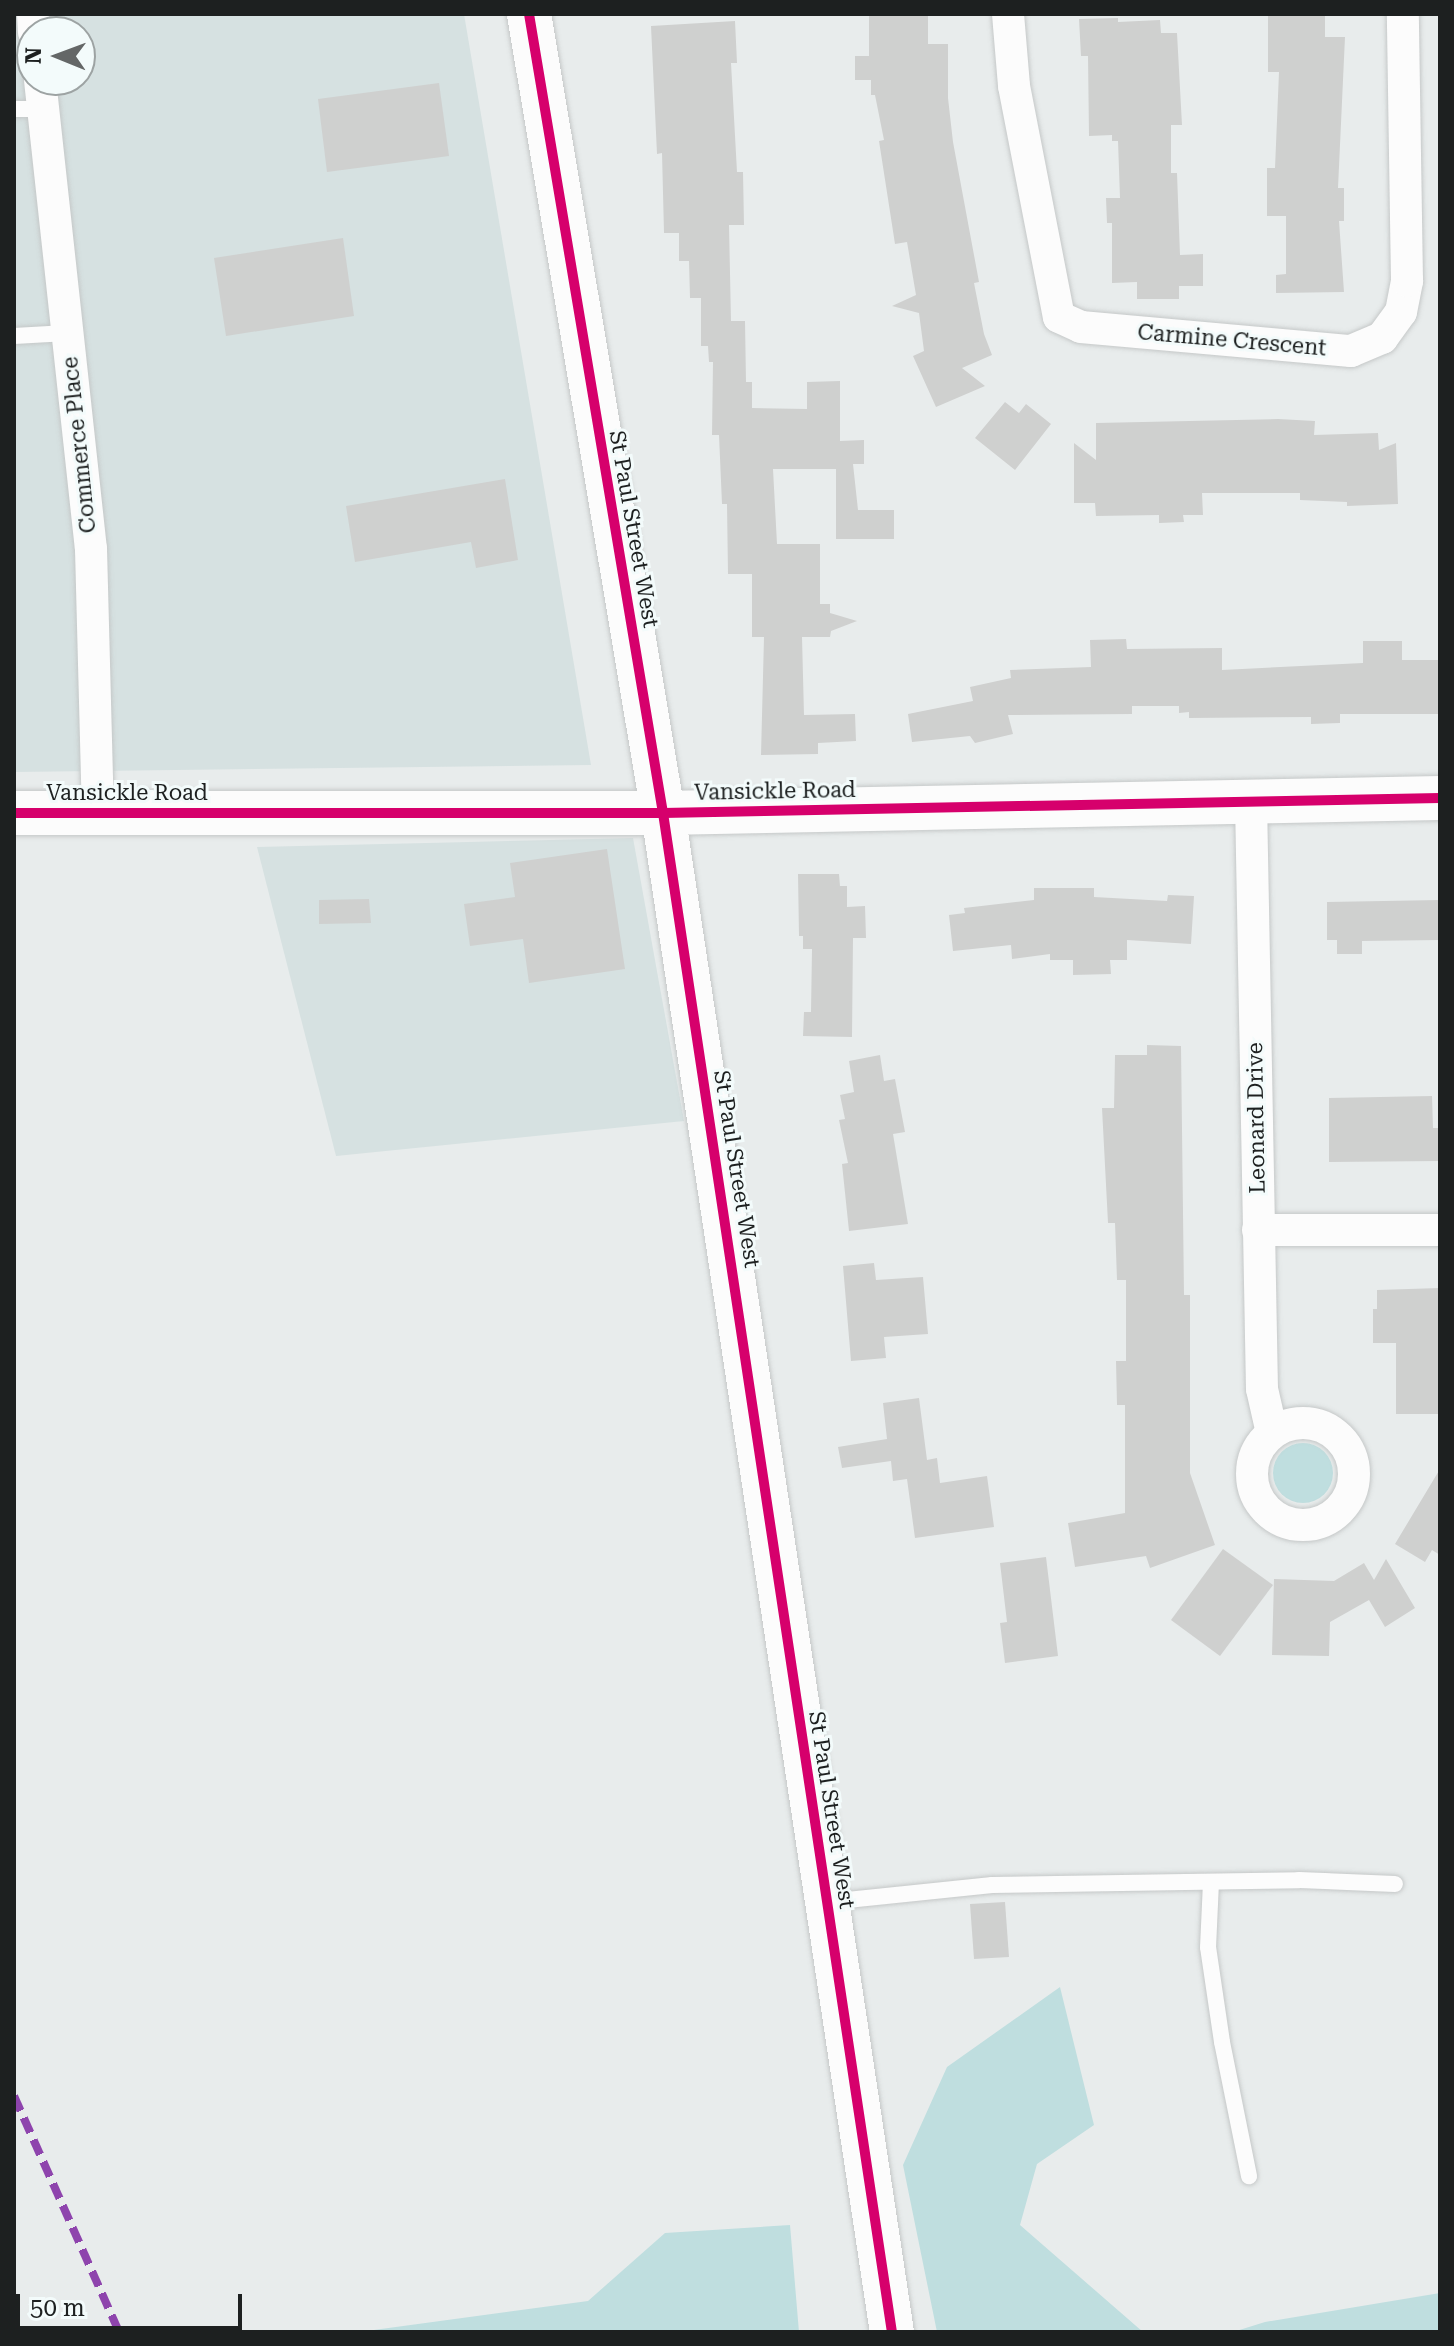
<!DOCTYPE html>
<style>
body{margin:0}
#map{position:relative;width:1454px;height:2346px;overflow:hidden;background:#e8ecec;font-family:"Roboto Serif",serif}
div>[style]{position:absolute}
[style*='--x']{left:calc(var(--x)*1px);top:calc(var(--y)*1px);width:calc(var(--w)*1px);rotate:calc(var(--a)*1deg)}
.built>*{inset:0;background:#d6e1e1}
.green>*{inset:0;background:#bfdedf}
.round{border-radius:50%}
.building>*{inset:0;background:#cfd0cf}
.roads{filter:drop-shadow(0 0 2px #c5c8c8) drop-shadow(0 0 2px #c5c8c8)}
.lane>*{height:16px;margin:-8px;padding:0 8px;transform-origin:8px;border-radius:8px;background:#fcfcfc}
.street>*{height:32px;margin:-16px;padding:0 16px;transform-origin:16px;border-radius:16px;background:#fcfcfc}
.street>.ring{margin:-16px;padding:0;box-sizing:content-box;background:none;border:32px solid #fcfcfc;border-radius:50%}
.secondary>*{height:44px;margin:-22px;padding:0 22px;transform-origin:22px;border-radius:22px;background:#fcfcfc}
.quiet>*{height:8px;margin-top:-4px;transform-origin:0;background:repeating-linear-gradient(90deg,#8e44ad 0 16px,transparent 0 24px)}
.cycleway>*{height:10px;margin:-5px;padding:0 5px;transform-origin:5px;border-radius:5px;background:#d6006c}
span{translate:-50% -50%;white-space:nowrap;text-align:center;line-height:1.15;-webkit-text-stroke:6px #f3fbfb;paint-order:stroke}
.street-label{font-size:22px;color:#1d2020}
.frame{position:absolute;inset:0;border:16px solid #1d2020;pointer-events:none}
.north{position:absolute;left:16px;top:16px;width:80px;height:80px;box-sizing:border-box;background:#f3fbfb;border:2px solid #9da3a3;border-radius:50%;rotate:271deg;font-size:22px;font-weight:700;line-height:32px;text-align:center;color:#1d2020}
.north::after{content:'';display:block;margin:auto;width:28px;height:36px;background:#646767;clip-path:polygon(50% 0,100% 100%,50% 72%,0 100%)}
.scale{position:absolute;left:16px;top:2294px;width:226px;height:36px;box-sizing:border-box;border:4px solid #1d2020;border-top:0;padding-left:10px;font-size:24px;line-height:28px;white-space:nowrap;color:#1d2020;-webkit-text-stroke:6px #f3fbfb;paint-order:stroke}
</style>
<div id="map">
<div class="built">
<div style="clip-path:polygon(evenodd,14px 14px,464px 14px,591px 765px,14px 772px,14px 14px,32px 32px,80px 32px,80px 80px,32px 80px,32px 32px)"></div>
<div style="clip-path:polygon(633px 838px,684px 1121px,336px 1156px,257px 847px)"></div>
</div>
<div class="green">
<div class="round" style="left:1273px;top:1443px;width:60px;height:60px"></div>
<div style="clip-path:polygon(1060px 1987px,1094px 2125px,1037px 2164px,1020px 2225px,1143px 2332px,937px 2332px,903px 2165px,947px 2067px)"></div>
<div style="clip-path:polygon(790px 2225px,799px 2332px,359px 2332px,588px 2301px,665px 2233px)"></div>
<div style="clip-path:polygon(1440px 2293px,1440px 2332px,1233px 2332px,1265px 2322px)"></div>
</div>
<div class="building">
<div style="clip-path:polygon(869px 14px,928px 14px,928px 44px,948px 44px,948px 98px,953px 142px,979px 282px,974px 283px,984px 334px,992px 355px,962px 368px,985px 386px,936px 407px,913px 356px,924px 351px,919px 313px,892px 306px,916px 295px,907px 242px,895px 244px,879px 141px,884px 140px,875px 95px,871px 95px,871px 80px,855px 80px,855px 56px,869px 56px)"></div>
<div style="clip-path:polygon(1268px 14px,1325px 14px,1325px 37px,1345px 37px,1338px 188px,1344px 188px,1344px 221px,1339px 221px,1344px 292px,1276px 293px,1276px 275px,1286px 274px,1286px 216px,1267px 216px,1267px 168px,1275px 168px,1279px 72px,1268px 72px)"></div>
<div style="clip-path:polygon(1118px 18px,1118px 22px,1160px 20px,1161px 33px,1177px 33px,1182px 125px,1171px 125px,1171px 173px,1177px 173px,1180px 255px,1203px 254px,1203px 286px,1179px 286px,1179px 299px,1137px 299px,1137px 282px,1112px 283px,1112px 223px,1107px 223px,1106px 198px,1120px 198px,1118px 141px,1112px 141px,1112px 135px,1089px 136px,1088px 56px,1081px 56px,1079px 19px)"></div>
<div style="clip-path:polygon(735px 21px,737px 63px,731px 63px,737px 172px,743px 172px,744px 225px,729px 225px,731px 321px,745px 321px,746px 382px,752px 382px,752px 408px,807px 409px,807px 382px,840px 381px,840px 441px,864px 440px,864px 464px,853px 464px,858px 510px,894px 510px,894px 539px,836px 539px,836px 469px,773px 469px,777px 544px,820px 544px,820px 604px,830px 604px,830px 613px,857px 621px,831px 631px,830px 637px,802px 637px,804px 715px,855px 714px,856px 741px,818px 743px,818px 754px,761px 755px,764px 637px,752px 637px,752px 574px,728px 574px,727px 504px,722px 504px,719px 435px,712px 435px,713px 362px,709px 362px,708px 346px,701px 346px,701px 298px,690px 298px,689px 261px,679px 261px,679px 233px,664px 233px,662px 153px,657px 154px,651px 26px)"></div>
<div style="clip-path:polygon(439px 83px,449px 156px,327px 172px,318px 99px)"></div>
<div style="clip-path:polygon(343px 238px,354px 316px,226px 336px,214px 258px)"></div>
<div style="clip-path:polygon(1005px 402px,1019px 413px,1026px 404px,1051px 424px,1015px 470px,975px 438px)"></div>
<div style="clip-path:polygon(1278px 419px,1315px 421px,1314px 435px,1378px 433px,1379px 450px,1396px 443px,1398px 504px,1347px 506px,1347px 502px,1300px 500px,1300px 493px,1202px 493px,1203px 515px,1183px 515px,1184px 522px,1159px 523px,1159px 515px,1096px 516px,1095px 503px,1074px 503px,1074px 443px,1096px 460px,1096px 423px)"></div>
<div style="clip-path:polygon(505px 479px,518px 560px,476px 568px,471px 542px,355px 562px,346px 506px)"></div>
<div style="clip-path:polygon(1126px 639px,1127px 649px,1222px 648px,1222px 670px,1363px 663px,1363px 641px,1402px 641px,1402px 660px,1440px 660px,1440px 714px,1340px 714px,1340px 723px,1311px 724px,1311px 717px,1189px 718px,1189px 712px,1179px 713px,1179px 706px,1132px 706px,1132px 714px,1008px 715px,1013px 734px,975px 743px,970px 736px,912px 742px,908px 714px,973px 701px,970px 687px,1011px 678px,1010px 670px,1091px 667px,1090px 640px)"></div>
<div style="clip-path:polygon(607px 849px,625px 969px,529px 983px,523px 939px,470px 946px,464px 904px,515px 897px,510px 863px)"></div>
<div style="clip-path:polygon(798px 874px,839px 874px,840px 886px,847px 886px,847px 907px,865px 906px,866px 938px,853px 938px,852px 1037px,803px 1036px,804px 1012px,811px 1012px,812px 949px,803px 949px,803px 936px,799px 936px)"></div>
<div style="clip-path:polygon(1034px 888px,1094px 888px,1094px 897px,1167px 901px,1168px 895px,1194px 896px,1191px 944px,1127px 940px,1127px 960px,1110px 960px,1111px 974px,1073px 975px,1073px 960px,1050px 960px,1050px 954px,1012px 959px,1011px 945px,953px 951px,949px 915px,965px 913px,964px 908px,1034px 900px)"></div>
<div style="clip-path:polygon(369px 899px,371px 923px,319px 924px,319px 900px)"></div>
<div style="clip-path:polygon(1440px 900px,1440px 940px,1362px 941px,1362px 954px,1337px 954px,1337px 940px,1327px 940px,1327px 902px)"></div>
<div style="clip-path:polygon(1147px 1045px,1181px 1046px,1184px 1295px,1190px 1295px,1190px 1473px,1215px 1545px,1150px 1568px,1146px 1556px,1075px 1567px,1068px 1523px,1125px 1513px,1125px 1405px,1117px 1405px,1116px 1361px,1126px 1361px,1126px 1280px,1117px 1280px,1115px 1223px,1108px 1223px,1102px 1108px,1114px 1108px,1115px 1055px,1147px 1055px)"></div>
<div style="clip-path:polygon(880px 1055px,884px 1081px,895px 1079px,905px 1132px,893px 1134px,908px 1224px,849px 1231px,842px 1164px,848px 1163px,839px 1120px,845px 1119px,840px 1095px,854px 1092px,849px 1061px)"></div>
<div style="clip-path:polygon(1432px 1096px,1433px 1128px,1440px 1128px,1440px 1161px,1329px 1162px,1329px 1098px)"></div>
<div style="clip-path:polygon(874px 1263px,876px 1280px,923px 1277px,928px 1334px,884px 1337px,886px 1358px,851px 1361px,843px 1266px)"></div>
<div style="clip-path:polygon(1440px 1288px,1440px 1414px,1396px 1414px,1396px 1343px,1373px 1343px,1373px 1309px,1377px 1309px,1377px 1290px)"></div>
<div style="clip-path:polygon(919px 1398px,927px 1460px,937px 1458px,940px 1483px,987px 1476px,994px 1527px,915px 1538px,907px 1479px,893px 1481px,891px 1461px,842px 1468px,838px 1447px,887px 1439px,883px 1403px)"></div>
<div style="clip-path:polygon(1440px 1469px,1440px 1555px,1432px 1550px,1425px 1562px,1395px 1544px)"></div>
<div style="clip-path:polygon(1223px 1549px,1273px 1585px,1220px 1656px,1171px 1620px)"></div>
<div style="clip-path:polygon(1046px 1557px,1058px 1656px,1005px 1663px,1000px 1623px,1007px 1622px,1000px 1563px)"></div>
<div style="clip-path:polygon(1386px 1559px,1415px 1608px,1385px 1627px,1369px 1600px,1330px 1622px,1329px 1656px,1272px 1655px,1274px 1579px,1334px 1581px,1364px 1563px,1374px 1580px)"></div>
<div style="clip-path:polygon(1005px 1902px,1009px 1957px,974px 1959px,970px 1904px)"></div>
</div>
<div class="roads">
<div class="lane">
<div style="--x:14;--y:109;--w:29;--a:0"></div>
<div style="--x:14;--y:336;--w:53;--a:-3.2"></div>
<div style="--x:1211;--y:1882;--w:65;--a:92.6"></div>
<div style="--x:1208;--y:1947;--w:96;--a:81.6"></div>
<div style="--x:1222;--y:2042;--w:137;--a:78.6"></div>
<div style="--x:828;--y:1902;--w:165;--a:-5.9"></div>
<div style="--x:992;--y:1885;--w:307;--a:-0.9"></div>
<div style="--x:1299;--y:1880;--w:96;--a:2.4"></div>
</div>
<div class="street">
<div style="--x:33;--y:14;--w:18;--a:87"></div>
<div style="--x:1008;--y:14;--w:72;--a:85.2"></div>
<div style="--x:1014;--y:86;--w:235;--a:79"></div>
<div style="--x:1059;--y:317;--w:24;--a:24"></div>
<div style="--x:1081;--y:327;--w:271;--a:5.1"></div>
<div style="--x:1351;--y:351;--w:34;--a:-23"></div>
<div style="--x:1382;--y:338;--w:32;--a:-54"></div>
<div style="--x:1401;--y:312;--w:32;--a:-79"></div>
<div style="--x:1407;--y:281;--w:267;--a:-90.9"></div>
<div style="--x:40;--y:80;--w:472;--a:83.8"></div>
<div style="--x:91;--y:549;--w:263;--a:88.5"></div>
<div style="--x:1251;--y:801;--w:588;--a:88.93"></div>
<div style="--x:1262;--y:1389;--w:45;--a:77.2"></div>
<div style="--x:1258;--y:1230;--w:182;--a:0"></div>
<div class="ring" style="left:1252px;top:1423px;width:70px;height:70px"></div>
</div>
<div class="secondary">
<div style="--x:529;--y:14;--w:810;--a:80.48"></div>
<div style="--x:663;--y:813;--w:1536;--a:81.43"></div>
<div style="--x:14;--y:813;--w:649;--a:0"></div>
<div style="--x:663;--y:813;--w:777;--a:-1.11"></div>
</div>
</div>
<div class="quiet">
<div style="--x:14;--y:2096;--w:258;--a:66"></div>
</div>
<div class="cycleway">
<div style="--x:529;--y:14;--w:810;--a:80.48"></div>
<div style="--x:663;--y:813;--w:1536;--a:81.43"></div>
<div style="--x:14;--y:813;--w:649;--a:0"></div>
<div style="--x:663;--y:813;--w:777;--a:-1.11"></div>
</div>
<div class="street-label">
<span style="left:1232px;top:340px;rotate:5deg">Carmine Crescent</span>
<span style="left:79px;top:445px;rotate:-96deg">Commerce Place</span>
<span style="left:634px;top:529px;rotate:80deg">St Paul Street West</span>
<span style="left:775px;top:791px;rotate:-1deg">Vansickle Road</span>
<span style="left:127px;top:793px">Vansickle Road</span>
<span style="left:1256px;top:1118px;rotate:-91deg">Leonard Drive</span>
<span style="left:737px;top:1169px;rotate:81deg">St Paul Street West</span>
<span style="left:832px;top:1810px;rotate:81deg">St Paul Street West</span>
</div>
<div class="frame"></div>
<div class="north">N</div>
<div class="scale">50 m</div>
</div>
